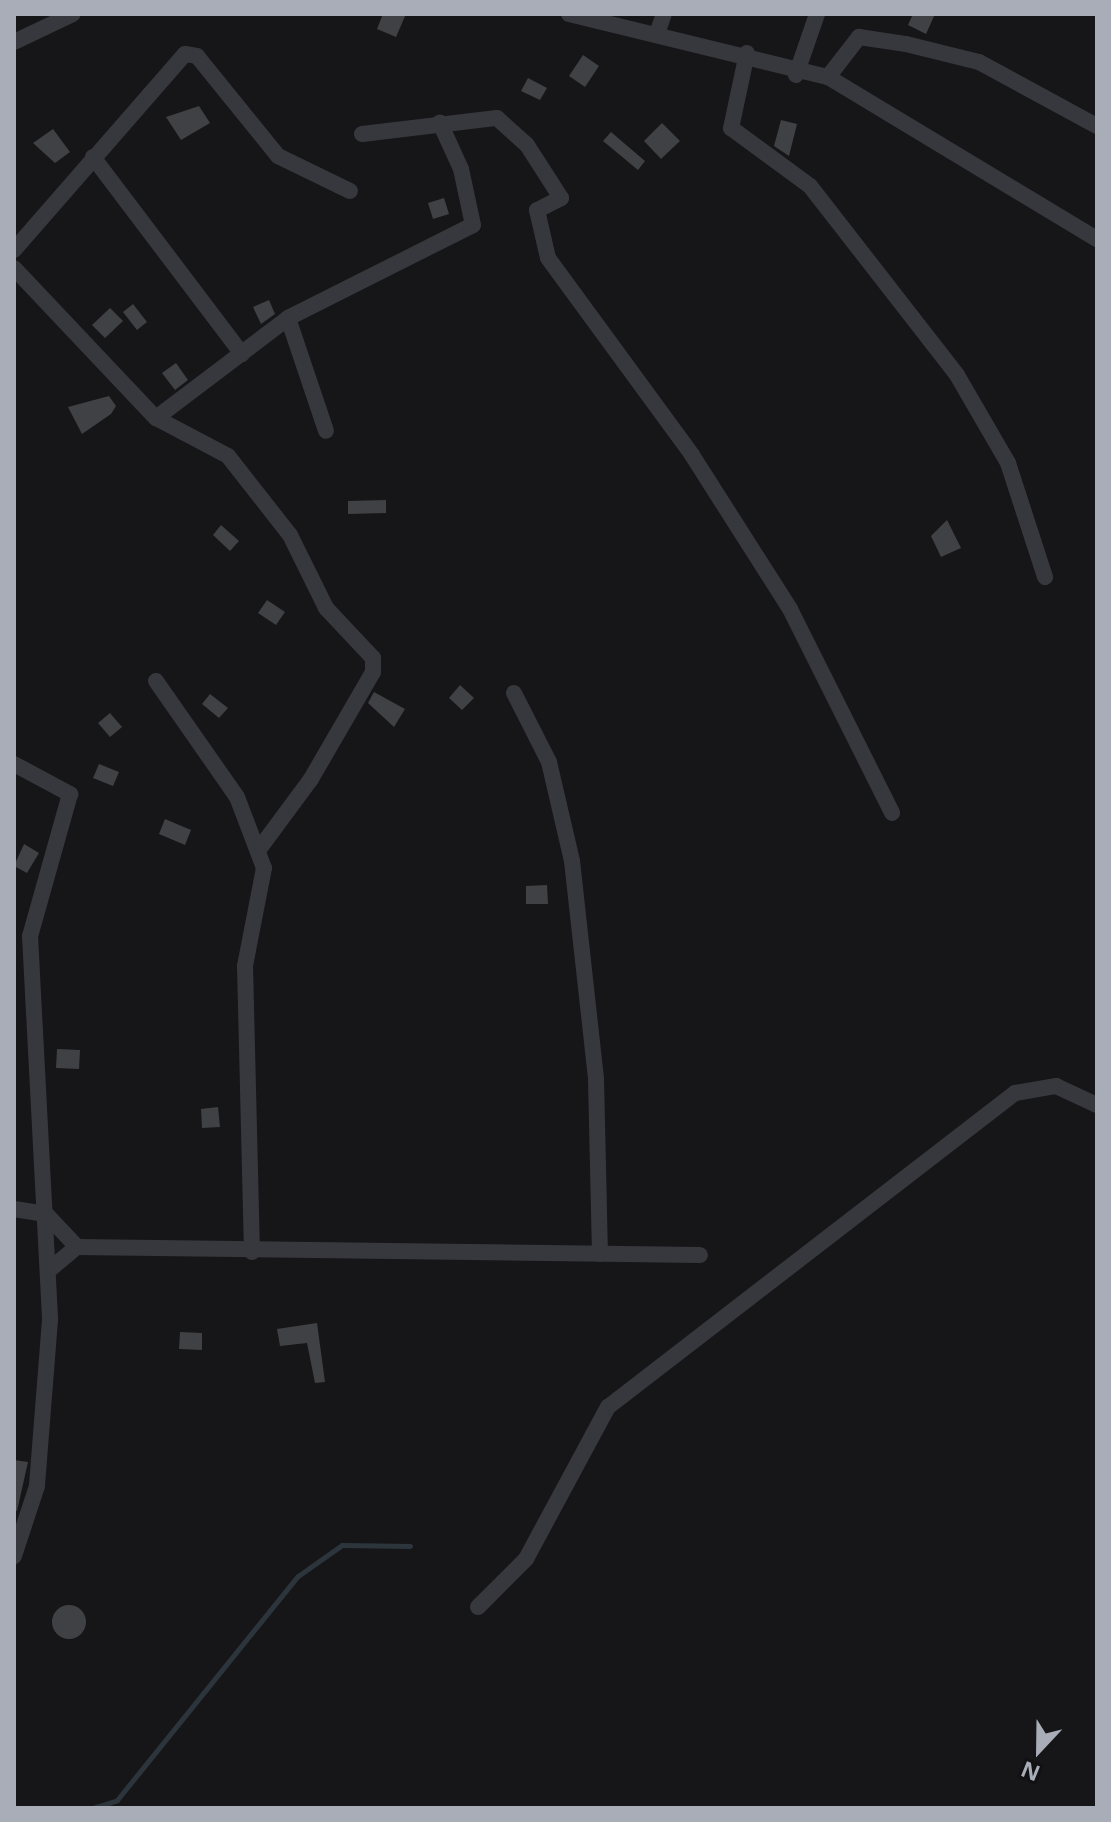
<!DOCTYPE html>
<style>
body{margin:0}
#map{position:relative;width:1111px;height:1822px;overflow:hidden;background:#161618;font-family:"Open Sans",sans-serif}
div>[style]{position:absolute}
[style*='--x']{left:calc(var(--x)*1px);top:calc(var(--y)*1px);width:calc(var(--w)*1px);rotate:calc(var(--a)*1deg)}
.stream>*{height:5px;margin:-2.5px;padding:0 2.5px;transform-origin:2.5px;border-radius:2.5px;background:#2c353c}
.building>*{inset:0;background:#404145}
.round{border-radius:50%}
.street>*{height:16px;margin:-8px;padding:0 8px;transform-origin:8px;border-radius:8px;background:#37383d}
span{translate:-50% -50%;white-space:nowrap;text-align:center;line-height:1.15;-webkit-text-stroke:8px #111113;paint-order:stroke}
.frame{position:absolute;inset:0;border:16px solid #a8adb8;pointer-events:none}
.north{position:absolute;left:999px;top:1710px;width:80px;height:80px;-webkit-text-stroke:6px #111113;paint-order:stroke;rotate:202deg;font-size:22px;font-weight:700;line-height:32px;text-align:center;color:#a8adb8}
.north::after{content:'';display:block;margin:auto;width:28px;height:36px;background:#a8adb8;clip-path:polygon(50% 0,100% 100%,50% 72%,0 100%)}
</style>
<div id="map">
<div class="stream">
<div style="--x:93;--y:1808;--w:25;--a:-18"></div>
<div style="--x:117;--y:1800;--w:288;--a:-51.1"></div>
<div style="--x:298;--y:1576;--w:54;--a:-35.2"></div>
<div style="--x:342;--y:1545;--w:68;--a:0.8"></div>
</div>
<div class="building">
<div style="clip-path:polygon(383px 14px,406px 14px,396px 37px,377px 29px)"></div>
<div style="clip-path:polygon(913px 14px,935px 14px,926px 34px,908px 25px)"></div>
<div style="clip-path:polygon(583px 55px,599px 66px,585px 87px,569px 76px)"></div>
<div style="clip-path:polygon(528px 78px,547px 88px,540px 100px,521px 91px)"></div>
<div style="clip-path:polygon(199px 106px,210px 123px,181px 140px,166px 117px)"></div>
<div style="clip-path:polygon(781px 120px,797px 124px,789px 156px,774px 146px)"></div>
<div style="clip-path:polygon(662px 123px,680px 141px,661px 159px,644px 141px)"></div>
<div style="clip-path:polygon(53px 129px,70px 152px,55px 163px,33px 143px)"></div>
<div style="clip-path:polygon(611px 132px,645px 161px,638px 170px,603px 141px)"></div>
<div style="clip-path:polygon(444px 198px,449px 214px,433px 219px,428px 203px)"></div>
<div style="clip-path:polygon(269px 300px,275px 314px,261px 324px,253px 307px)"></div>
<div style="clip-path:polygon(133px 304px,147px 322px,137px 330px,123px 312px)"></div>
<div style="clip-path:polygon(110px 308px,123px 321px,105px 338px,92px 325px)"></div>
<div style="clip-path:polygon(176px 363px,188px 380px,175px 390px,162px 373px)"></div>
<div style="clip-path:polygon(109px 396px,116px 406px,111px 414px,82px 434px,68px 407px)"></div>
<div style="clip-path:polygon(386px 500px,386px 513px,348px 514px,348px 501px)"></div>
<div style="clip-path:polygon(947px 520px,961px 548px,941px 557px,931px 536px)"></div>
<div style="clip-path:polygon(221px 525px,239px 541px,230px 551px,213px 535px)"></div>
<div style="clip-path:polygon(267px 600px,285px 612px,276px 625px,258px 613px)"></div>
<div style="clip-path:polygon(460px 685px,474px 698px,462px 710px,449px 698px)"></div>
<div style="clip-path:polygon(374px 692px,405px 709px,394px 727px,368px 703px)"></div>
<div style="clip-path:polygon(210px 694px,228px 708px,219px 718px,202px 704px)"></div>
<div style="clip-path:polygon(110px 713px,122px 727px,110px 737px,98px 723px)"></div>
<div style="clip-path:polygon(99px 764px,119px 772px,113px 786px,93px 778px)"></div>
<div style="clip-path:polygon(165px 819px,191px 830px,185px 845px,159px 834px)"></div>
<div style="clip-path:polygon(24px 844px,39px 853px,27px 873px,14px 866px)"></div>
<div style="clip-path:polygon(547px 885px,548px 904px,526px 904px,526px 886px)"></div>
<div style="clip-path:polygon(57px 1049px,80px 1050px,79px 1069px,56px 1068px)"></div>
<div style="clip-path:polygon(218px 1107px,220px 1127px,202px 1128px,201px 1109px)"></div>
<div style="clip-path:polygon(317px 1323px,325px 1382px,315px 1383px,307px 1343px,280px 1346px,277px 1329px)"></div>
<div style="clip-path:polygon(180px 1332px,202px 1333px,202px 1350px,179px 1349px)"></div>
<div style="clip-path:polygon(14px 1460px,28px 1462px,17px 1511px,14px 1510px)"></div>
<div class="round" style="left:52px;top:1605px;width:34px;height:34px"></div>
</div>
<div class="street">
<div style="--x:569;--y:14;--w:267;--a:13.7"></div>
<div style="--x:828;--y:77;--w:314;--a:31.1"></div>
<div style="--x:657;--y:34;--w:21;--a:-71"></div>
<div style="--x:14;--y:42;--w:65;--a:-25.4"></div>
<div style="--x:747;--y:53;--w:77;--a:102"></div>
<div style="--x:731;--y:128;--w:98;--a:36.3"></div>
<div style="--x:810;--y:186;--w:239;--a:52.1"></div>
<div style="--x:957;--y:375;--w:102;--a:59.9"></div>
<div style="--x:1008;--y:463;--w:120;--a:72"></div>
<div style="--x:796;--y:75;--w:65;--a:-71"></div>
<div style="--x:828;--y:77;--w:51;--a:-52.2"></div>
<div style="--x:859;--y:37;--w:48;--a:8.5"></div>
<div style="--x:906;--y:44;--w:75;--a:13.9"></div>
<div style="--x:979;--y:62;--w:134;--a:28.5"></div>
<div style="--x:362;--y:134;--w:136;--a:-6.8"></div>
<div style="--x:497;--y:118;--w:40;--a:42"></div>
<div style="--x:527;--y:145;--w:63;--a:57.3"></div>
<div style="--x:561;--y:198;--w:27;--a:153"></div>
<div style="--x:537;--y:210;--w:49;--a:77.1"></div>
<div style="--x:548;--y:258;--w:244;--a:53.8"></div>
<div style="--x:692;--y:455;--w:183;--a:57.5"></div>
<div style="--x:790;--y:609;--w:228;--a:63.4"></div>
<div style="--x:93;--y:157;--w:247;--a:52.9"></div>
<div style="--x:14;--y:250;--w:260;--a:-48.9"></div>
<div style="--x:185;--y:54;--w:12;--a:9"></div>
<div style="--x:197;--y:56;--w:129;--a:51"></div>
<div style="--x:278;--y:156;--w:80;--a:25.9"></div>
<div style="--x:14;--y:268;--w:207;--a:46.6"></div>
<div style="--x:156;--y:418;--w:81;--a:27.8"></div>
<div style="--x:228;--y:456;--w:100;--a:51.9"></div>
<div style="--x:290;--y:535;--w:81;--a:63.7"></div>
<div style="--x:326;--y:608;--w:69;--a:46.8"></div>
<div style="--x:373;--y:658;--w:14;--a:90"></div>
<div style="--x:373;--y:672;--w:124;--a:120.1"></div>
<div style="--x:311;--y:779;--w:86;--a:126.5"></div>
<div style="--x:288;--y:318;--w:119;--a:71.4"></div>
<div style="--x:156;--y:418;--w:166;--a:-37.1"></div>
<div style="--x:288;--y:318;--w:207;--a:-26.7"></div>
<div style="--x:473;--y:225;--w:57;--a:-102.1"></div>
<div style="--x:461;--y:169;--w:51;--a:-114.5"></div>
<div style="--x:156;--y:681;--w:141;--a:55.1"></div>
<div style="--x:237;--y:797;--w:76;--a:69.2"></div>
<div style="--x:264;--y:868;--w:100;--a:101"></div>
<div style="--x:245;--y:966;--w:286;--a:88.6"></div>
<div style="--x:514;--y:693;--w:77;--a:63.1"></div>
<div style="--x:549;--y:762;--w:102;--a:76.9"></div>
<div style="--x:572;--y:861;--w:219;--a:83.7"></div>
<div style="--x:596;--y:1079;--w:175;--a:88.7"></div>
<div style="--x:14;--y:764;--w:64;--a:28.2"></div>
<div style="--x:70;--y:794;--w:148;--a:105.7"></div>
<div style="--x:30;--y:936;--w:385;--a:87"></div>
<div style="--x:50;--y:1320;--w:167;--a:94.5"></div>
<div style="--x:37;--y:1486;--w:74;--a:108.2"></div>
<div style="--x:14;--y:1209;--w:32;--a:9"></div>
<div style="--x:46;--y:1214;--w:45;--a:46.8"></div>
<div style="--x:48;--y:1271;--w:38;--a:-40"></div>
<div style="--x:77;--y:1247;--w:623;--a:0.74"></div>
<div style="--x:478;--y:1607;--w:68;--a:-45"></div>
<div style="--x:526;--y:1559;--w:173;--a:-61.7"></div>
<div style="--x:608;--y:1407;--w:514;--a:-37.65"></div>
<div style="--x:1015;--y:1093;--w:42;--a:-9.7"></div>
<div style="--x:1056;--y:1086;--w:45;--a:24.9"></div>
</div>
<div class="frame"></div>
<div class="north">N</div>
</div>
